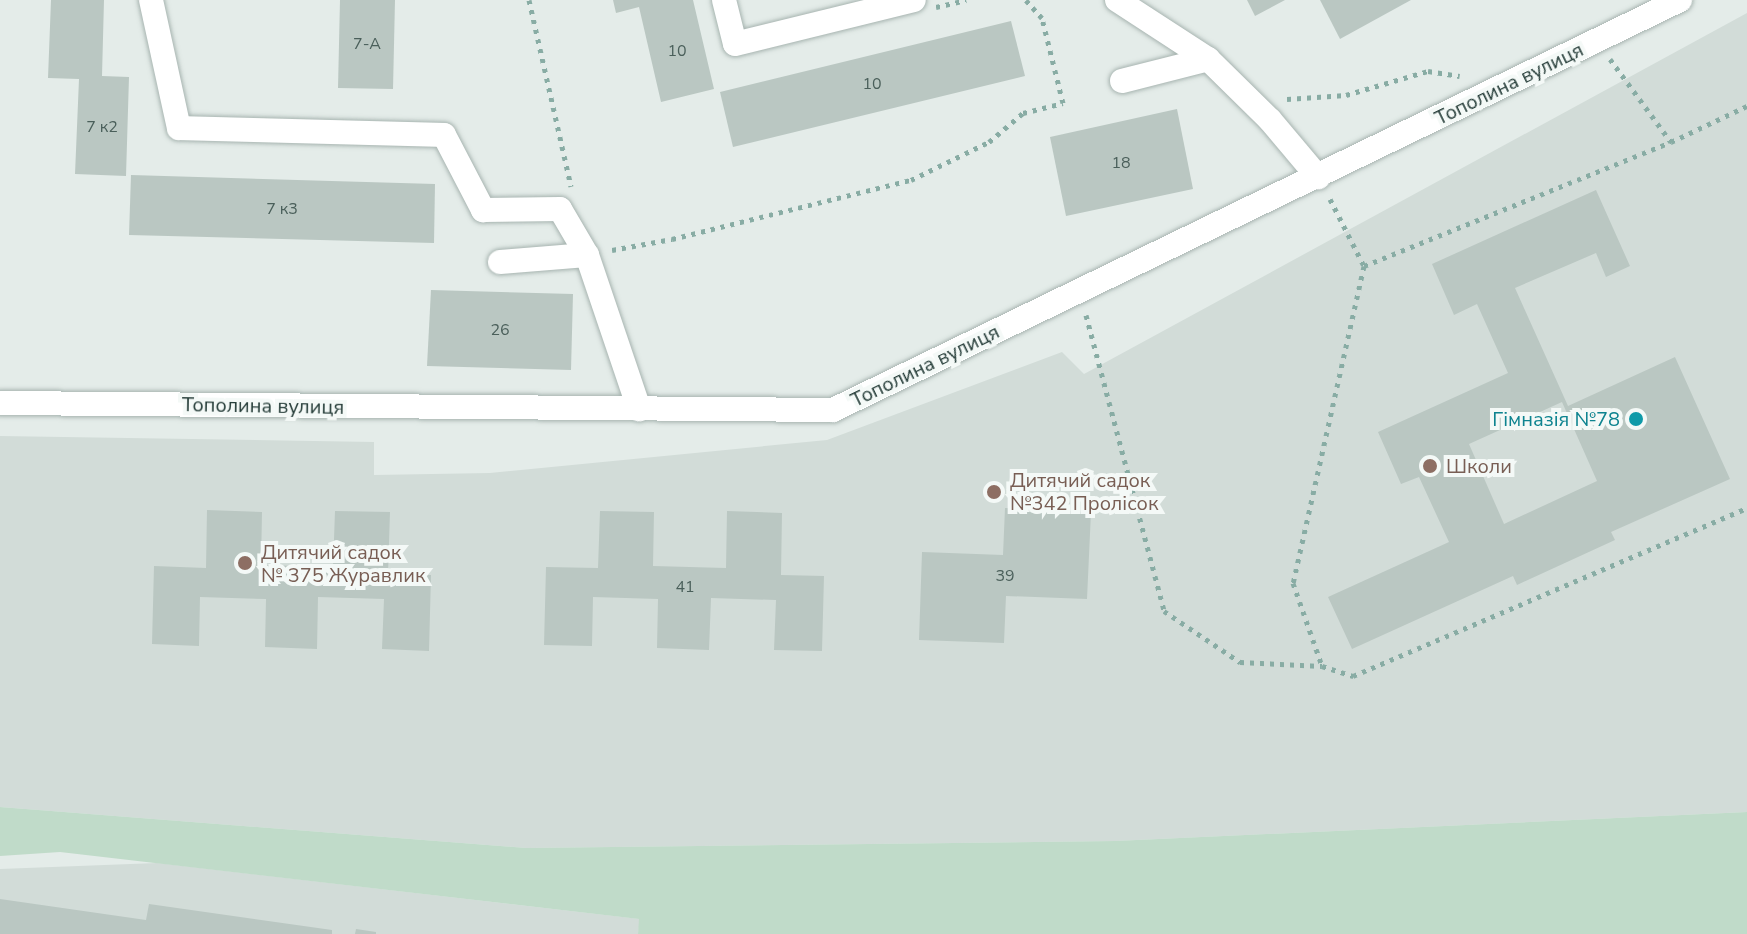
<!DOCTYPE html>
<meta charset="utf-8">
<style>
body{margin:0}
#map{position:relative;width:1747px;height:934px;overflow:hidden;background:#e4ece9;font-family:"Nunito Sans",sans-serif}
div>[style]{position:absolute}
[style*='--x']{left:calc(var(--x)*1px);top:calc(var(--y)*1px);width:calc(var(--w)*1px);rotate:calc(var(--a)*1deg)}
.built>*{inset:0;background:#d2dcd8}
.green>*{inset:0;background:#c0dbc9}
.building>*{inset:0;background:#bac7c2}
.path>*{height:5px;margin-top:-2.5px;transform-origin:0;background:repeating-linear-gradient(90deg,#88aca4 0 4px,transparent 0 10px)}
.roads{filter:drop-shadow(0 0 2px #a7b4b0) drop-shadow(0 0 2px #a7b4b0)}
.minor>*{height:24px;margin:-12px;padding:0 12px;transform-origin:12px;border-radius:12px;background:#fff}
.dots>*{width:22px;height:22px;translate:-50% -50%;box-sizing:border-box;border:4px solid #f4f9f7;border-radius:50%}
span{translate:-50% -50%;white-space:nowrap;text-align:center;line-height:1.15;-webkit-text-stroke:8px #f4f9f7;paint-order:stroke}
.number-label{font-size:16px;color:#4a5f5a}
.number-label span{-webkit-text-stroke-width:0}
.street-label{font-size:20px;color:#253c38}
.culture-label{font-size:20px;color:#0d838f}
.right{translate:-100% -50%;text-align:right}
.education-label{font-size:20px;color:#785e54}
.left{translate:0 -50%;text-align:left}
</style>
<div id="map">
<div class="built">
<div style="clip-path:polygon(1747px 13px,1747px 812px,1115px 841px,526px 848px,0 807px,0 436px,374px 442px,374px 475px,490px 473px,827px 440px,1062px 352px,1084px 374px)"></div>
<div style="clip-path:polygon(157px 863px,640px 919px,638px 934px,0 934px,0 869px)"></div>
</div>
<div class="green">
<div style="clip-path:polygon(0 807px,526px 848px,1115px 841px,1747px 812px,1747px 934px,638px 934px,639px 919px,60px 852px,0 856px)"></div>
</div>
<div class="building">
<div style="clip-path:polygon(51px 0,104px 0,102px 76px,129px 77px,126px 176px,75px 174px,79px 79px,48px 78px)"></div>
<div style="clip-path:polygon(340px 0,395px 0,393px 89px,338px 88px)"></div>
<div style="clip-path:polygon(613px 0,693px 0,714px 89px,661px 102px,639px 7px,616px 13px)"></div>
<div style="clip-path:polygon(1247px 0,1285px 0,1255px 16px)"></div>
<div style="clip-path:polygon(1320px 0,1411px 0,1340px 39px)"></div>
<div style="clip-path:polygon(1011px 21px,1025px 76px,733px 147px,720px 92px)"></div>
<div style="clip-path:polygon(1177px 109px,1193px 189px,1066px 216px,1050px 137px)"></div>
<div style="clip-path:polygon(131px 175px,435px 184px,434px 243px,129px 235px)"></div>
<div style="clip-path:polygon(evenodd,1596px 190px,1630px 266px,1606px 277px,1596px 253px,1515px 288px,1568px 406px,1675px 357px,1730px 479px,1611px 532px,1615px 540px,1517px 585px,1513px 576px,1352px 649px,1328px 597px,1449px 542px,1419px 477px,1401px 484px,1378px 432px,1508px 373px,1477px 304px,1454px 315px,1432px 264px,1596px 190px,1562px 402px,1597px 481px,1504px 524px,1469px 444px,1562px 402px)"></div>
<div style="clip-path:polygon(431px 290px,573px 294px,571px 370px,427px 366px)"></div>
<div style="clip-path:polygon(1005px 508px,1091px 512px,1087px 599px,1006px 596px,1004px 643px,919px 640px,922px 552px,1003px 555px)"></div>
<div style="clip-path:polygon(207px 510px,262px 512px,261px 565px,333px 567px,335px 511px,390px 512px,388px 574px,431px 575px,429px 651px,382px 649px,384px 599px,318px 597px,317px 649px,265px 647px,266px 599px,200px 597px,199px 646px,152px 644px,154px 566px,206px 568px)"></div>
<div style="clip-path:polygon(600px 511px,654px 512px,653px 566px,726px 568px,727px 511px,782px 513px,781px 575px,824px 576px,822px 651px,774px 650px,776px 600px,711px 598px,709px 650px,657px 648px,658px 599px,593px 597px,592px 646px,544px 645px,546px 567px,598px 568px)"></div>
<div style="clip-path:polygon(0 899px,146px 920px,149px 904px,332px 930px,332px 934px,0 934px)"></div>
<div style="clip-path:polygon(356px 929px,376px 932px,376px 934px,355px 934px)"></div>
</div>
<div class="path">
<div style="--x:529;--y:0;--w:191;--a:77.3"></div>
<div style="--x:936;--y:7;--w:31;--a:-13"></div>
<div style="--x:1610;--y:59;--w:103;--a:53.7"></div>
<div style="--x:1287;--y:99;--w:59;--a:-3.9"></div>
<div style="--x:1346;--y:95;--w:85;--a:-16.3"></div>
<div style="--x:1428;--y:71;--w:32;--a:9"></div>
<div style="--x:1330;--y:199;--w:75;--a:63.1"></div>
<div style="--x:1364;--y:266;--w:325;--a:102.6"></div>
<div style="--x:1293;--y:583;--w:88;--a:70.7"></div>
<div style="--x:1322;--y:666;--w:33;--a:18"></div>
<div style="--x:1353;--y:676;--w:428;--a:-23.1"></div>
<div style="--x:612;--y:250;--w:61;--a:-10.4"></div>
<div style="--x:672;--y:239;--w:246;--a:-13.9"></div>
<div style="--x:911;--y:180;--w:87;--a:-26"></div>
<div style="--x:989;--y:142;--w:45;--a:-40.5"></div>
<div style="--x:1023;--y:113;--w:41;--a:-14"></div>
<div style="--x:1063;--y:103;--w:88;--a:-103.9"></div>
<div style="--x:1042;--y:18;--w:24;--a:-132"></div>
<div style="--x:1364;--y:266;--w:331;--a:-22"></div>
<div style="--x:1671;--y:142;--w:84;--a:-25.3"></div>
<div style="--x:1086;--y:315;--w:306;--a:75.2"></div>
<div style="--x:1164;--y:611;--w:92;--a:33.9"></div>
<div style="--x:1240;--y:662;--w:82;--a:2.8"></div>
</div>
<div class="roads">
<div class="minor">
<div style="--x:151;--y:0;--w:131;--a:77.7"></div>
<div style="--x:179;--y:128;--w:265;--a:1.5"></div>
<div style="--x:444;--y:135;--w:85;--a:62.5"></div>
<div style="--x:483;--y:210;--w:77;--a:-0.7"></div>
<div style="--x:560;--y:209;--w:53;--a:59.6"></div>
<div style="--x:587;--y:255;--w:163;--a:71.3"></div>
<div style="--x:724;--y:0;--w:45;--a:76"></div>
<div style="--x:735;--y:44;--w:184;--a:-13.8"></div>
<div style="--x:1117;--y:0;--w:108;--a:33"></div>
<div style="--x:1208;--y:59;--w:87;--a:44.5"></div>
<div style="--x:1270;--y:120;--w:75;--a:49.9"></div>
<div style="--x:1122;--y:81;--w:89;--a:-14.3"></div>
<div style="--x:500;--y:262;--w:87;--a:-4.6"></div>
<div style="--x:0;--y:403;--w:833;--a:0.48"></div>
<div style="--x:833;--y:410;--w:941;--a:-25.83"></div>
</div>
</div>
<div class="dots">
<div style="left:1636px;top:419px;background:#0f9aa8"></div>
<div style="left:1430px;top:466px;background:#8d6e63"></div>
<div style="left:994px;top:492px;background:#8d6e63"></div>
<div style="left:245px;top:563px;background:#8d6e63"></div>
</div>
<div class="number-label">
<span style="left:367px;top:44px">7-А</span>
<span style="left:677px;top:51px">10</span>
<span style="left:872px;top:84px">10</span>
<span style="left:102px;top:127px">7 к2</span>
<span style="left:1121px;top:163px">18</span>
<span style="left:282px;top:209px">7 к3</span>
<span style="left:500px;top:330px">26</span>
<span style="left:1005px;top:576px">39</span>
<span style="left:685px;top:587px">41</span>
</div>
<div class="street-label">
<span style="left:1509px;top:84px;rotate:-26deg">Тополина вулиця</span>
<span style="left:925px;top:366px;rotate:-26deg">Тополина вулиця</span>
<span style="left:263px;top:406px;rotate:1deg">Тополина вулиця</span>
</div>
<div class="culture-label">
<span class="right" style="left:1620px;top:419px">Гімназія №78</span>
</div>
<div class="education-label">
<span class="left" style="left:1446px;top:466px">Школи</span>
<span class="left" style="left:1010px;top:492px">Дитячий садок<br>№342 Пролісок</span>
<span class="left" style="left:261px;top:564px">Дитячий садок<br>№ 375 Журавлик</span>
</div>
</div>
